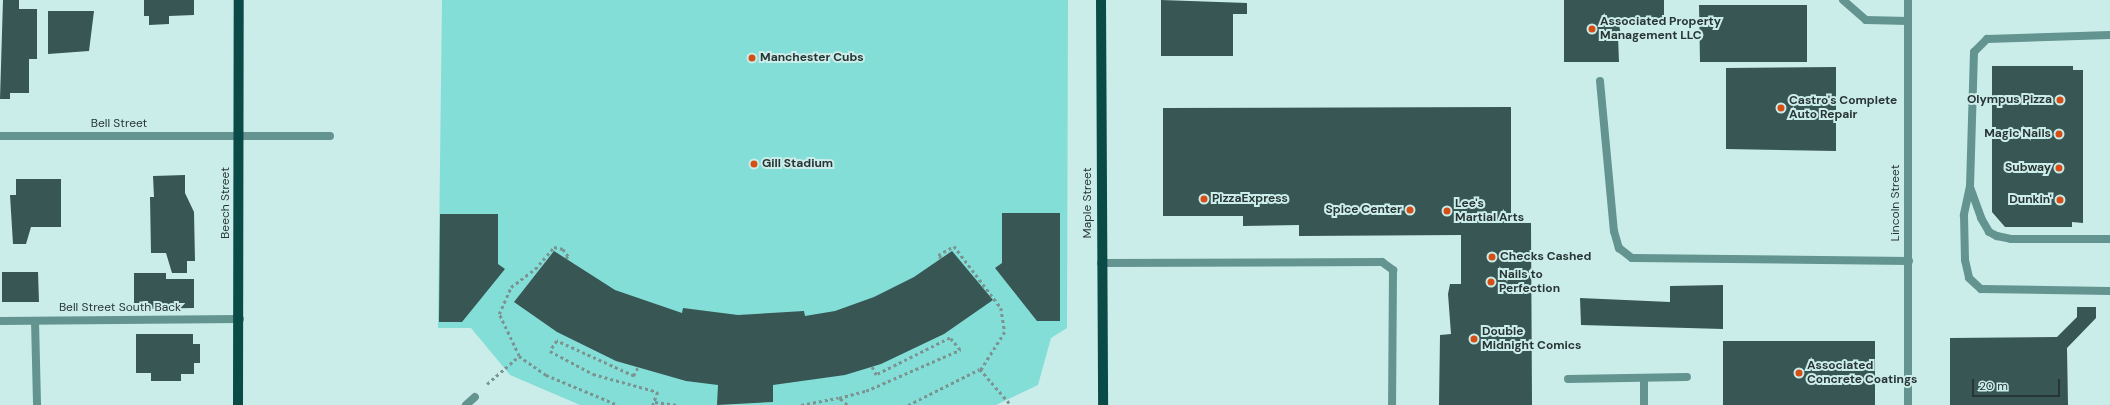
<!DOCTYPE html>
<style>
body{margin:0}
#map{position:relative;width:2110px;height:405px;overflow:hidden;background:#cbede9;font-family:"DM Sans",sans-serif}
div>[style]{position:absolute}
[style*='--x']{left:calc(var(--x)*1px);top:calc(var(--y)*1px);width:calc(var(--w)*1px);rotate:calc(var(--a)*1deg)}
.green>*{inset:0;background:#83ded7}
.building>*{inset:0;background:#385653}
.path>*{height:2.5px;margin-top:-1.25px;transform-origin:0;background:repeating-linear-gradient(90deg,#7b9391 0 3px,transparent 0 6px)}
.service>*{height:8px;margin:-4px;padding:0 4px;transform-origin:4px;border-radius:4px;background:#639490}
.minor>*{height:8px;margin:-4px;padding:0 4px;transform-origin:4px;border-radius:4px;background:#639490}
.primary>*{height:10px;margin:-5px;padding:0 5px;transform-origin:5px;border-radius:5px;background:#0a4b48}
.dots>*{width:11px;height:11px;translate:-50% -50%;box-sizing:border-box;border:2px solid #cbede9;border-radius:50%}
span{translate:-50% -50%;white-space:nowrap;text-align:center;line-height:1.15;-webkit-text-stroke:4px #cbede9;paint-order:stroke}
.poi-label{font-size:12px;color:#283534;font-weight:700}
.left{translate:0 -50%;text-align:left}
.right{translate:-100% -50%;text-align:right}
.street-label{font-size:12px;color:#283534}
.scale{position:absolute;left:1972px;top:379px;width:88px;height:18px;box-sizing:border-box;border:2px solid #283534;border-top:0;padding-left:5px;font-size:12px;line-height:14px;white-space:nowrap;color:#283534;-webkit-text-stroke:3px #cbede9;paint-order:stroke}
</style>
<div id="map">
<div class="green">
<div style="clip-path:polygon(442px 0,1068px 0,1067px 328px,1051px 338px,1038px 385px,996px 405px,580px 405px,510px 375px,471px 328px,438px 328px)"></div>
</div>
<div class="building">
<div style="clip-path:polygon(3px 0,19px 0,19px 9px,37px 9px,37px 59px,29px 59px,29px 93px,10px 93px,10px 99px,0 99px)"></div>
<div style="clip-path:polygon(144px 0,194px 0,194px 15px,169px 16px,169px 24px,149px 25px,149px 16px,144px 16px)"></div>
<div style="clip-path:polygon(1161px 0,1247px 3px,1247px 14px,1233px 14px,1233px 56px,1161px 56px)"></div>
<div style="clip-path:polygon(1564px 0,1664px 0,1664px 18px,1618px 18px,1621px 36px,1618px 36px,1619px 62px,1564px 62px)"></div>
<div style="clip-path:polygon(1699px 5px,1807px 5px,1807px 62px,1700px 62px)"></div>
<div style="clip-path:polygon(48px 11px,94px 11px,89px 51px,48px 54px)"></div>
<div style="clip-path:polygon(1992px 66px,2073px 66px,2073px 70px,2083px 70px,2083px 223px,2072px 222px,2072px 227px,2005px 227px,1992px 212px)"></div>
<div style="clip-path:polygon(1836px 67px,1836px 151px,1726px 149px,1726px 68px)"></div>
<div style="clip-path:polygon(1511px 107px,1511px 223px,1531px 223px,1532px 405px,1439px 405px,1440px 335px,1451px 334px,1448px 294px,1450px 284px,1461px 284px,1461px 235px,1299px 236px,1299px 225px,1243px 226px,1243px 216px,1163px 216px,1163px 108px)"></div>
<div style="clip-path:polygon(185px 175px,185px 193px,194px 212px,195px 261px,187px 261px,187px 273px,172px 273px,166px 253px,151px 253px,150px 197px,154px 197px,153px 176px)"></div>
<div style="clip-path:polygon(16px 179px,61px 179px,61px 227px,31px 227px,26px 244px,13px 244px,10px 195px,16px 195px)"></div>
<div style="clip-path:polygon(1002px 213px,1060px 213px,1060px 321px,1037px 321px,995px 268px,1002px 263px)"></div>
<div style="clip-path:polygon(440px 214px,498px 214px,498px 264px,505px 269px,462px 322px,439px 322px)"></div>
<div style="clip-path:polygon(554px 251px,615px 290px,682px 313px,683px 308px,738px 315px,804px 311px,805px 316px,835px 311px,874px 297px,914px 277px,952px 251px,993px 300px,944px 334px,881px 364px,845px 375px,773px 385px,773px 402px,717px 405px,718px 385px,686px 381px,616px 361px,557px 332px,514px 302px)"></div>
<div style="clip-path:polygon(2px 272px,38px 272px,39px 302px,2px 302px)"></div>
<div style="clip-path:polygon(134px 273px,166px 273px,166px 279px,194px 279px,194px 308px,134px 309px)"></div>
<div style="clip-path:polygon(1723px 285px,1723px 329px,1581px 325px,1580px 298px,1670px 302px,1670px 286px)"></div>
<div style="clip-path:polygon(2077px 307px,2096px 307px,2096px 318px,2067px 348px,2068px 405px,1950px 405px,1950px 338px,2057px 337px,2077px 317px)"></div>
<div style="clip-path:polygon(136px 334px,193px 334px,193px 344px,200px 344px,200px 363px,194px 363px,194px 374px,181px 374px,181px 381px,151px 381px,151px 373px,136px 373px)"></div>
<div style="clip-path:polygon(1723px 341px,1875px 341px,1875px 405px,1723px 405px)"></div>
</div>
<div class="path">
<div style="--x:941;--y:258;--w:4;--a:-135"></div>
<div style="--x:938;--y:255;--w:18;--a:-29"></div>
<div style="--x:954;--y:246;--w:78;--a:52.8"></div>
<div style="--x:1001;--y:308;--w:24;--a:81"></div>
<div style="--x:1005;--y:332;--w:45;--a:122.3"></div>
<div style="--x:519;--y:356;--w:47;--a:-115.5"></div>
<div style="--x:499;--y:314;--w:30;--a:-66"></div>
<div style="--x:511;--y:287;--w:30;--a:-37"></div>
<div style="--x:535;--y:269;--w:29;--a:-49"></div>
<div style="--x:554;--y:247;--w:9;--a:13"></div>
<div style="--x:563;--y:249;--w:9;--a:54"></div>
<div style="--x:568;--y:256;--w:4;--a:117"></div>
<div style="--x:638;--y:368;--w:9;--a:117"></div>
<div style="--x:634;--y:376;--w:85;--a:-155.6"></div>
<div style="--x:557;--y:341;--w:12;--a:125"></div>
<div style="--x:550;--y:351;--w:49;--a:28.1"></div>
<div style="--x:593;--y:374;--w:67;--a:15.5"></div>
<div style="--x:658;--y:392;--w:14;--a:111"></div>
<div style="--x:487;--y:384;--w:43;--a:-41.2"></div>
<div style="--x:519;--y:356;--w:33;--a:35"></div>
<div style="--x:546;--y:375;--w:78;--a:22.6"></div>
<div style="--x:655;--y:402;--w:22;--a:8"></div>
<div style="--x:801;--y:405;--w:38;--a:-11"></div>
<div style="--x:847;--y:405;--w:11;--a:-139"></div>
<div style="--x:839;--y:398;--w:28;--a:-15"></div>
<div style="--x:866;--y:391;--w:103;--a:-23.6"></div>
<div style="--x:960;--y:350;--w:16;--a:-130"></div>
<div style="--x:950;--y:338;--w:83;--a:153.4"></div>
<div style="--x:876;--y:375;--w:9;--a:-117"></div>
<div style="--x:908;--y:405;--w:80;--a:-26.6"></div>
<div style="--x:980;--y:369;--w:48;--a:49.3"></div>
</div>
<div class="service">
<div style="--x:1843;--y:0;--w:30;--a:41"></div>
<div style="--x:1866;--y:20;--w:42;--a:1.4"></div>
<div style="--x:2110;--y:35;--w:123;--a:178.1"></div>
<div style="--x:1987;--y:39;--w:18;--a:135"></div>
<div style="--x:1974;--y:52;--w:134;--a:91.7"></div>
<div style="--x:1970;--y:186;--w:30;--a:102"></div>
<div style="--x:1964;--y:215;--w:45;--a:88.7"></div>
<div style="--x:1965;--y:260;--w:18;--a:77"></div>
<div style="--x:1969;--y:278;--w:16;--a:43"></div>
<div style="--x:1981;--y:289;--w:129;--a:0.9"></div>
<div style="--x:1600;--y:81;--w:151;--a:84.7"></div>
<div style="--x:1614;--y:231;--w:18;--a:74"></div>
<div style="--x:1619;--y:248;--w:16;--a:38"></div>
<div style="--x:1632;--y:258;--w:277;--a:0.6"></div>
<div style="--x:239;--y:136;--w:91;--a:0"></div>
<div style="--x:1970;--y:187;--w:33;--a:70"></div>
<div style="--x:1981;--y:218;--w:16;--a:60"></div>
<div style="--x:1989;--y:232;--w:9;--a:27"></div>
<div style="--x:1997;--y:236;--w:14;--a:12"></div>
<div style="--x:2011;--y:239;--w:99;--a:0"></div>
<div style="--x:1101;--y:263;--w:281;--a:-0.2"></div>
<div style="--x:1382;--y:262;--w:14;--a:36"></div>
<div style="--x:1393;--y:270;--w:135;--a:90.4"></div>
<div style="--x:0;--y:321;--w:240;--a:-0.5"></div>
<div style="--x:35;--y:321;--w:84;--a:88.6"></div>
<div style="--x:1644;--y:378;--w:27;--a:90"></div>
<div style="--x:1568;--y:379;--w:119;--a:-1"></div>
<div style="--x:466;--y:405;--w:12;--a:-42"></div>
</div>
<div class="minor">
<div style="--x:1908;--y:0;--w:405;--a:90"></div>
<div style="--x:0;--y:136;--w:239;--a:0"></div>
</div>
<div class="primary">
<div style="--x:1101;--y:0;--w:405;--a:89.7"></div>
<div style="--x:238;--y:405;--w:405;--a:-89.9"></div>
</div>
<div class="dots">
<div style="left:1592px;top:29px;background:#d44e16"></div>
<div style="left:752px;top:58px;background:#d44e16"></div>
<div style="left:2060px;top:100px;background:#d44e16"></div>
<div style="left:1781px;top:108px;background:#d44e16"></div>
<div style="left:2059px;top:134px;background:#d44e16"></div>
<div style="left:754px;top:164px;background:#d44e16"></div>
<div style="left:2059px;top:168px;background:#d44e16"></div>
<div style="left:1204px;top:199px;background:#d44e16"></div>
<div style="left:2060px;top:200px;background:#d44e16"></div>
<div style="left:1410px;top:210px;background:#d44e16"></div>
<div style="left:1447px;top:211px;background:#d44e16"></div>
<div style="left:1492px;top:257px;background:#d44e16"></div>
<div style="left:1491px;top:282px;background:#d44e16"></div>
<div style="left:1474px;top:339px;background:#d44e16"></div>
<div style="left:1799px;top:373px;background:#d44e16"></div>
</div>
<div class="poi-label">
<span class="left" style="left:1600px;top:29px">Associated Property<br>Management LLC</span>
<span class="left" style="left:760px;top:58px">Manchester Cubs</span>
<span class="right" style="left:2052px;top:100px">Olympus Pizza</span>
<span class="left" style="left:1789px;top:108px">Castro's Complete<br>Auto Repair</span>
<span class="right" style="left:2051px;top:134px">Magic Nails</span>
<span class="left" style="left:762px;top:164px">Gill Stadium</span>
<span class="right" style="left:2051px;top:168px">Subway</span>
<span class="left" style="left:1212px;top:199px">PizzaExpress</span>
<span class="right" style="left:2052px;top:200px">Dunkin'</span>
<span class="left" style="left:1455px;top:211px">Lee's<br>Martial Arts</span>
<span class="right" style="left:1402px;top:210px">Spice Center</span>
<span class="left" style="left:1500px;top:257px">Checks Cashed</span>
<span class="left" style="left:1499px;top:282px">Nails to<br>Perfection</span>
<span class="left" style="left:1482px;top:339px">Double<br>Midnight Comics</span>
<span class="left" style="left:1807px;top:373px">Associated<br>Concrete Coatings</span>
</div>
<div class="street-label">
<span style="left:119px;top:124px">Bell Street</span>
<span style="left:226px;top:203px;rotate:-90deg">Beech Street</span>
<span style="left:1088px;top:203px;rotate:-90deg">Maple Street</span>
<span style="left:1896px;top:203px;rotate:-90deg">Lincoln Street</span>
<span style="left:120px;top:308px">Bell Street South Back</span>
</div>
<div class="scale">20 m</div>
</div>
